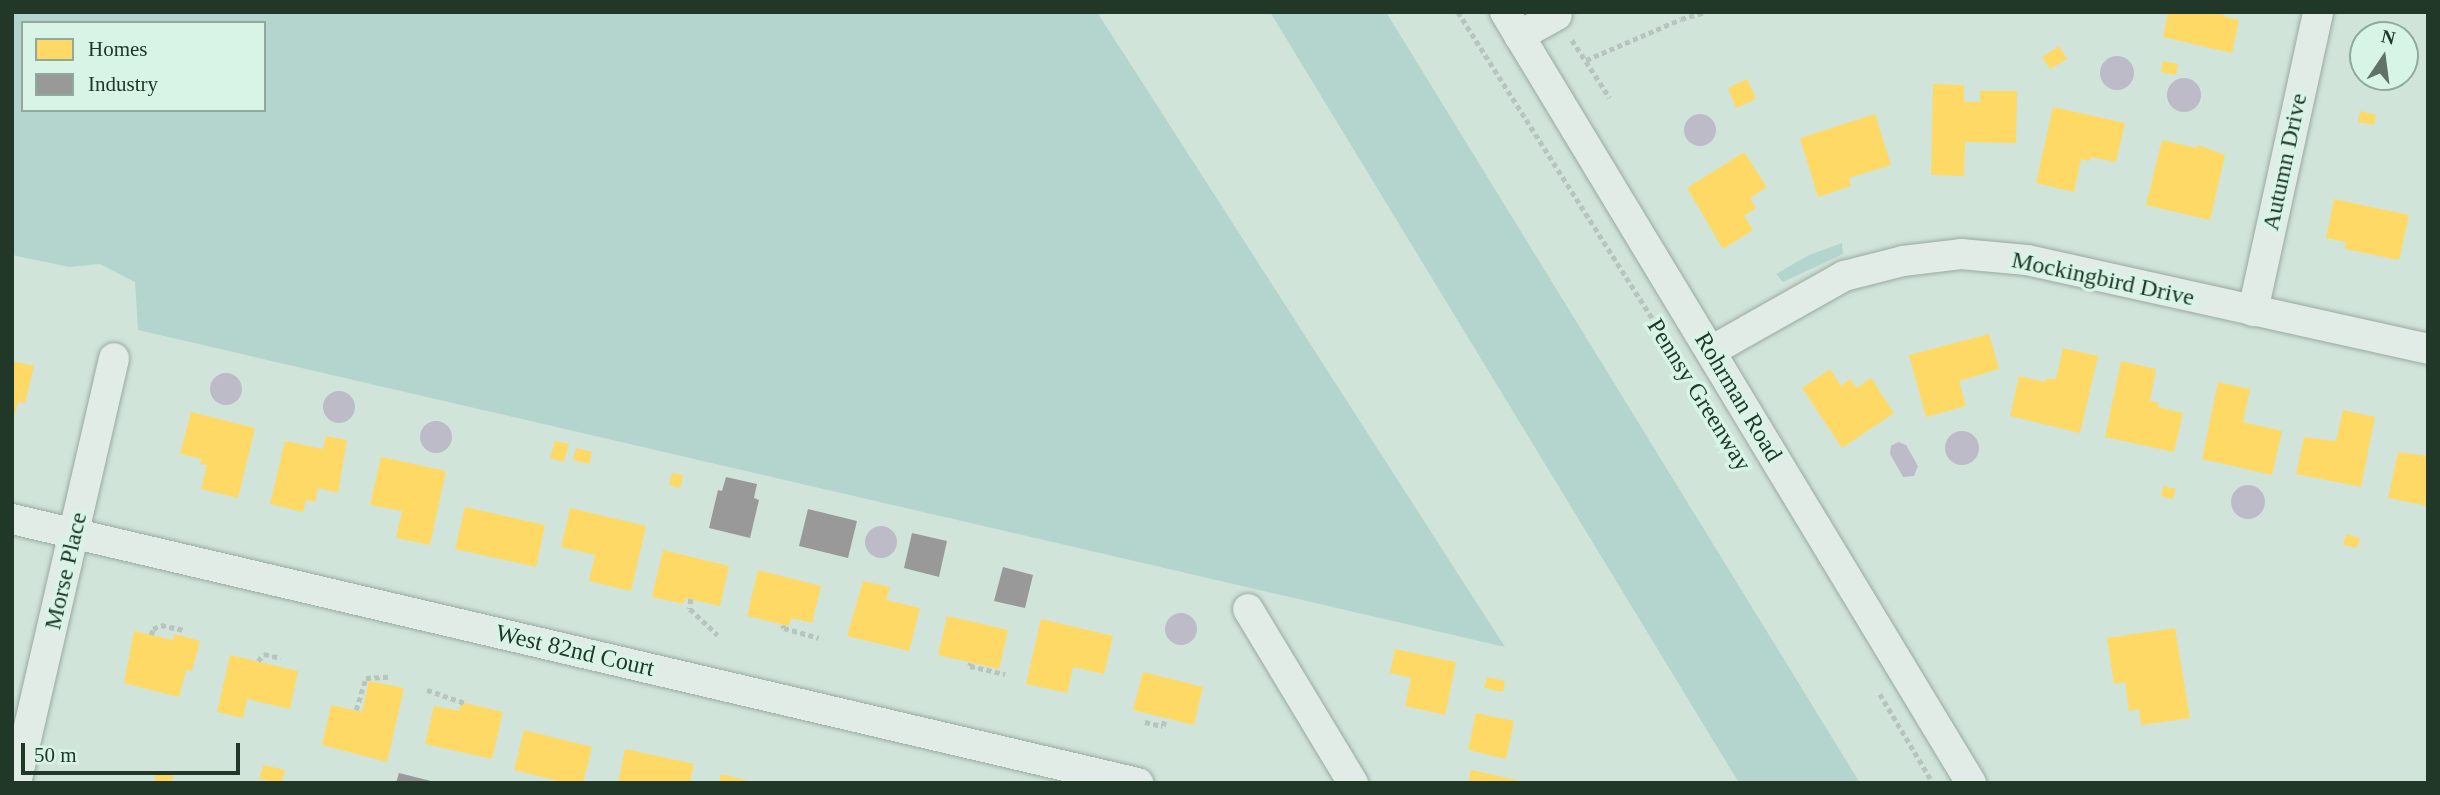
<!DOCTYPE html>
<style>
body{margin:0}
#map{position:relative;width:2440px;height:795px;overflow:hidden;background:#d1e4da;font-family:"Times New Roman",serif}
div>[style]{position:absolute}
[style*='--x']{left:calc(var(--x)*1px);top:calc(var(--y)*1px);width:calc(var(--w)*1px);rotate:calc(var(--a)*1deg)}
.green>*{inset:0;background:#b4d5ce}
.water>*{inset:0;background:#bdbbc8}
.round{border-radius:50%}
.homes>*{inset:0;background:#ffd966}
.industry>*{inset:0;background:#999}
.path>*{height:4.5px;margin-top:-2.25px;transform-origin:0;background:repeating-linear-gradient(90deg,#b8c5be 0 5px,transparent 0 8.5px)}
.roads{filter:drop-shadow(0 0 2px #99aaa0) drop-shadow(0 0 2px #99aaa0)}
.minor>*{height:30px;margin:-15px;padding:0 15px;transform-origin:15px;border-radius:15px;background:#e2ece7}
span{translate:-50% -50%;white-space:nowrap;text-align:center;line-height:1.15;-webkit-text-stroke:7px #d8f4e6;paint-order:stroke}
.street-label{font-size:24px;color:#213828}
.frame{position:absolute;inset:0;border:14px solid #213828;pointer-events:none}
.legend{position:absolute;left:21px;top:21px;width:245px;height:91px;box-sizing:border-box;background:#d8f4e6;border:2px solid #8fa99a;margin:0;padding:9px 12px;list-style:none;font-size:21px;color:#213828}
.legend li{display:flex;align-items:center;gap:14px;height:35px}
.legend b{width:35px;border:2px solid #8fa99a}
.north{position:absolute;left:2349px;top:21px;width:70px;height:70px;box-sizing:border-box;background:#d8f4e6;border:2px solid #8fa99a;border-radius:50%;rotate:13deg;font-size:19px;font-weight:700;line-height:28px;text-align:center;color:#213828}
.north::after{content:'';display:block;margin:auto;width:24px;height:32px;background:#5f7466;clip-path:polygon(50% 0,100% 100%,50% 72%,0 100%)}
.scale{position:absolute;left:21px;top:743px;width:219px;height:32px;box-sizing:border-box;border:4px solid #213828;border-top:0;padding-left:9px;font-size:21px;line-height:24px;white-space:nowrap;color:#213828;-webkit-text-stroke:5px #d8f4e6;paint-order:stroke}
</style>
<div id="map">
<div class="green">
<div style="clip-path:polygon(evenodd,12px 12px,1097px 12px,1505px 647px,138px 330px,135px 282px,100px 264px,69px 267px,12px 255px,12px 12px,23px 23px,264px 23px,264px 110px,23px 110px,23px 23px)"></div>
<div style="clip-path:polygon(1270px 12px,1386px 12px,1860px 783px,1739px 783px)"></div>
<div style="clip-path:polygon(1842px 243px,1843px 254px,1783px 282px,1776px 274px,1809px 255px)"></div>
</div>
<div class="water">
<div class="round" style="left:2100px;top:56px;width:34px;height:34px"></div>
<div class="round" style="left:2167px;top:78px;width:34px;height:34px"></div>
<div class="round" style="left:1684px;top:114px;width:32px;height:32px"></div>
<div class="round" style="left:210px;top:373px;width:32px;height:32px"></div>
<div class="round" style="left:323px;top:391px;width:32px;height:32px"></div>
<div class="round" style="left:420px;top:421px;width:32px;height:32px"></div>
<div class="round" style="left:1945px;top:431px;width:34px;height:34px"></div>
<div style="clip-path:polygon(1898px 442px,1906px 445px,1918px 466px,1914px 476px,1903px 477px,1890px 454px,1891px 446px)"></div>
<div class="round" style="left:2231px;top:485px;width:34px;height:34px"></div>
<div class="round" style="left:865px;top:526px;width:32px;height:32px"></div>
<div class="round" style="left:1165px;top:613px;width:32px;height:32px"></div>
</div>
<div class="homes">
<div style="clip-path:polygon(2168px 12px,2224px 12px,2223px 16px,2239px 20px,2232px 53px,2163px 37px)"></div>
<div style="clip-path:polygon(2059px 46px,2067px 59px,2050px 69px,2042px 57px)"></div>
<div style="clip-path:polygon(2163px 61px,2178px 64px,2176px 75px,2161px 72px)"></div>
<div style="clip-path:polygon(1747px 79px,1756px 99px,1736px 108px,1728px 88px)"></div>
<div style="clip-path:polygon(1933px 84px,1964px 85px,1964px 102px,1980px 102px,1980px 91px,2017px 91px,2016px 143px,1965px 142px,1964px 176px,1931px 175px)"></div>
<div style="clip-path:polygon(2053px 107px,2125px 123px,2116px 162px,2091px 157px,2090px 161px,2081px 159px,2074px 192px,2036px 183px)"></div>
<div style="clip-path:polygon(2360px 111px,2376px 115px,2374px 125px,2358px 122px)"></div>
<div style="clip-path:polygon(1875px 114px,1891px 165px,1849px 178px,1851px 186px,1818px 197px,1800px 138px)"></div>
<div style="clip-path:polygon(2162px 140px,2197px 148px,2198px 145px,2225px 155px,2210px 220px,2146px 205px)"></div>
<div style="clip-path:polygon(1744px 152px,1767px 187px,1750px 198px,1756px 208px,1744px 216px,1753px 230px,1723px 249px,1687px 188px)"></div>
<div style="clip-path:polygon(2334px 199px,2409px 215px,2399px 260px,2345px 249px,2346px 242px,2326px 238px)"></div>
<div style="clip-path:polygon(1989px 334px,1999px 369px,1959px 381px,1966px 406px,1926px 417px,1909px 355px)"></div>
<div style="clip-path:polygon(2063px 348px,2098px 356px,2080px 433px,2010px 416px,2019px 376px,2045px 382px,2045px 379px,2056px 379px)"></div>
<div style="clip-path:polygon(12px 361px,34px 366px,25px 403px,18px 402px,13px 421px)"></div>
<div style="clip-path:polygon(2121px 361px,2156px 369px,2150px 401px,2159px 403px,2158px 407px,2183px 413px,2174px 452px,2105px 437px)"></div>
<div style="clip-path:polygon(1830px 369px,1841px 386px,1850px 379px,1856px 388px,1871px 378px,1894px 413px,1842px 448px,1802px 388px)"></div>
<div style="clip-path:polygon(2218px 382px,2250px 389px,2243px 422px,2282px 431px,2272px 475px,2202px 459px)"></div>
<div style="clip-path:polygon(2343px 410px,2375px 417px,2361px 487px,2296px 474px,2304px 437px,2336px 441px)"></div>
<div style="clip-path:polygon(191px 412px,255px 428px,238px 498px,201px 489px,207px 465px,200px 464px,202px 459px,180px 454px)"></div>
<div style="clip-path:polygon(326px 436px,347px 440px,338px 493px,318px 488px,315px 502px,306px 500px,303px 512px,270px 504px,285px 441px,323px 449px)"></div>
<div style="clip-path:polygon(555px 441px,569px 444px,564px 462px,550px 458px)"></div>
<div style="clip-path:polygon(576px 448px,592px 452px,589px 464px,573px 460px)"></div>
<div style="clip-path:polygon(2398px 452px,2428px 456px,2428px 506px,2388px 498px)"></div>
<div style="clip-path:polygon(381px 457px,446px 471px,430px 545px,396px 538px,402px 511px,370px 505px)"></div>
<div style="clip-path:polygon(672px 473px,683px 475px,680px 488px,669px 485px)"></div>
<div style="clip-path:polygon(2163px 486px,2176px 489px,2173px 499px,2161px 496px)"></div>
<div style="clip-path:polygon(465px 507px,545px 525px,536px 567px,455px 549px)"></div>
<div style="clip-path:polygon(570px 508px,646px 526px,631px 591px,589px 581px,595px 555px,561px 547px)"></div>
<div style="clip-path:polygon(2346px 534px,2360px 538px,2357px 548px,2343px 545px)"></div>
<div style="clip-path:polygon(663px 550px,729px 566px,720px 606px,685px 598px,684px 604px,652px 597px)"></div>
<div style="clip-path:polygon(758px 570px,821px 586px,812px 623px,791px 618px,789px 626px,747px 616px)"></div>
<div style="clip-path:polygon(863px 581px,890px 587px,886px 600px,920px 608px,909px 651px,847px 636px)"></div>
<div style="clip-path:polygon(947px 616px,1008px 630px,999px 669px,938px 655px)"></div>
<div style="clip-path:polygon(1041px 619px,1113px 636px,1104px 674px,1073px 667px,1067px 693px,1026px 684px)"></div>
<div style="clip-path:polygon(2175px 628px,2190px 718px,2141px 725px,2139px 709px,2129px 711px,2125px 682px,2114px 684px,2107px 638px)"></div>
<div style="clip-path:polygon(134px 631px,173px 640px,174px 634px,200px 641px,192px 671px,186px 670px,179px 697px,124px 683px)"></div>
<div style="clip-path:polygon(1395px 649px,1456px 662px,1445px 715px,1405px 706px,1411px 678px,1390px 673px)"></div>
<div style="clip-path:polygon(230px 655px,298px 671px,290px 709px,247px 699px,243px 718px,217px 712px)"></div>
<div style="clip-path:polygon(1143px 672px,1203px 687px,1194px 725px,1133px 710px)"></div>
<div style="clip-path:polygon(1487px 677px,1505px 681px,1503px 692px,1484px 688px)"></div>
<div style="clip-path:polygon(369px 681px,404px 688px,387px 762px,322px 745px,331px 705px,362px 712px)"></div>
<div style="clip-path:polygon(461px 702px,503px 712px,492px 759px,425px 744px,434px 706px,459px 711px)"></div>
<div style="clip-path:polygon(1476px 713px,1514px 721px,1506px 759px,1468px 750px)"></div>
<div style="clip-path:polygon(524px 730px,592px 747px,583px 783px,566px 783px,514px 770px)"></div>
<div style="clip-path:polygon(625px 749px,694px 764px,690px 783px,618px 783px)"></div>
<div style="clip-path:polygon(263px 765px,285px 770px,282px 783px,259px 779px)"></div>
<div style="clip-path:polygon(1471px 770px,1526px 782px,1525px 783px,1468px 783px)"></div>
<div style="clip-path:polygon(156px 772px,173px 776px,172px 783px,154px 783px)"></div>
<div style="clip-path:polygon(721px 774px,753px 782px,753px 783px,719px 783px)"></div>
</div>
<div class="industry">
<div style="clip-path:polygon(726px 477px,757px 484px,754px 498px,759px 500px,750px 538px,709px 528px,718px 490px,722px 491px)"></div>
<div style="clip-path:polygon(808px 509px,857px 521px,848px 558px,799px 546px)"></div>
<div style="clip-path:polygon(912px 533px,947px 541px,939px 577px,904px 568px)"></div>
<div style="clip-path:polygon(1003px 567px,1033px 575px,1025px 608px,994px 601px)"></div>
<div style="clip-path:polygon(399px 773px,435px 782px,435px 783px,396px 783px)"></div>
</div>
<div class="path">
<div style="--x:1458;--y:12;--w:381;--a:57.6"></div>
<div style="--x:1572;--y:40;--w:69;--a:56.8"></div>
<div style="--x:1586;--y:60;--w:103;--a:-23.3"></div>
<div style="--x:1681;--y:19;--w:25;--a:-16"></div>
<div style="--x:691;--y:599;--w:10;--a:96"></div>
<div style="--x:690;--y:609;--w:38;--a:43"></div>
<div style="--x:783;--y:625;--w:3;--a:72"></div>
<div style="--x:784;--y:628;--w:36;--a:16"></div>
<div style="--x:151;--y:635;--w:6;--a:-72"></div>
<div style="--x:153;--y:629;--w:9;--a:-27"></div>
<div style="--x:161;--y:625;--w:25;--a:12"></div>
<div style="--x:258;--y:661;--w:9;--a:-49"></div>
<div style="--x:264;--y:654;--w:17;--a:13"></div>
<div style="--x:971;--y:663;--w:3;--a:108"></div>
<div style="--x:970;--y:666;--w:36;--a:13"></div>
<div style="--x:427;--y:690;--w:39;--a:19"></div>
<div style="--x:1880;--y:694;--w:104;--a:59.2"></div>
<div style="--x:356;--y:710;--w:34;--a:-73"></div>
<div style="--x:366;--y:678;--w:22;--a:-3"></div>
<div style="--x:1145;--y:722;--w:18;--a:13"></div>
<div style="--x:1163;--y:726;--w:8;--a:-76"></div>
</div>
<div class="roads">
<div class="minor">
<div style="--x:1505;--y:12;--w:901;--a:58.85"></div>
<div style="--x:1519;--y:36;--w:43;--a:-28.9"></div>
<div style="--x:2253;--y:311;--w:306;--a:-77.7"></div>
<div style="--x:1711;--y:351;--w:153;--a:-29.4"></div>
<div style="--x:1844;--y:276;--w:61;--a:-14.3"></div>
<div style="--x:1903;--y:261;--w:58;--a:-6.9"></div>
<div style="--x:1961;--y:254;--w:66;--a:5.2"></div>
<div style="--x:2027;--y:260;--w:411;--a:12.5"></div>
<div style="--x:12;--y:519;--w:1157;--a:13.2"></div>
<div style="--x:1248;--y:609;--w:203;--a:58.9"></div>
<div style="--x:16;--y:783;--w:436;--a:-77"></div>
</div>
</div>
<div class="street-label">
<span style="left:2285px;top:162px;rotate:-78deg">Autumn Drive</span>
<span style="left:2103px;top:279px;rotate:12deg">Mockingbird Drive</span>
<span style="left:1699px;top:395px;rotate:58deg">Pennsy Greenway</span>
<span style="left:1738px;top:397px;rotate:59deg">Rohrman Road</span>
<span style="left:66px;top:571px;rotate:-77deg">Morse Place</span>
<span style="left:575px;top:651px;rotate:13deg">West 82nd Court</span>
</div>
<div class="frame"></div>
<ul class="legend">
<li><b style="height:19px;background:#ffd966"></b>Homes</li>
<li><b style="height:19px;background:#999"></b>Industry</li>
</ul>
<div class="north">N</div>
<div class="scale">50 m</div>
</div>
